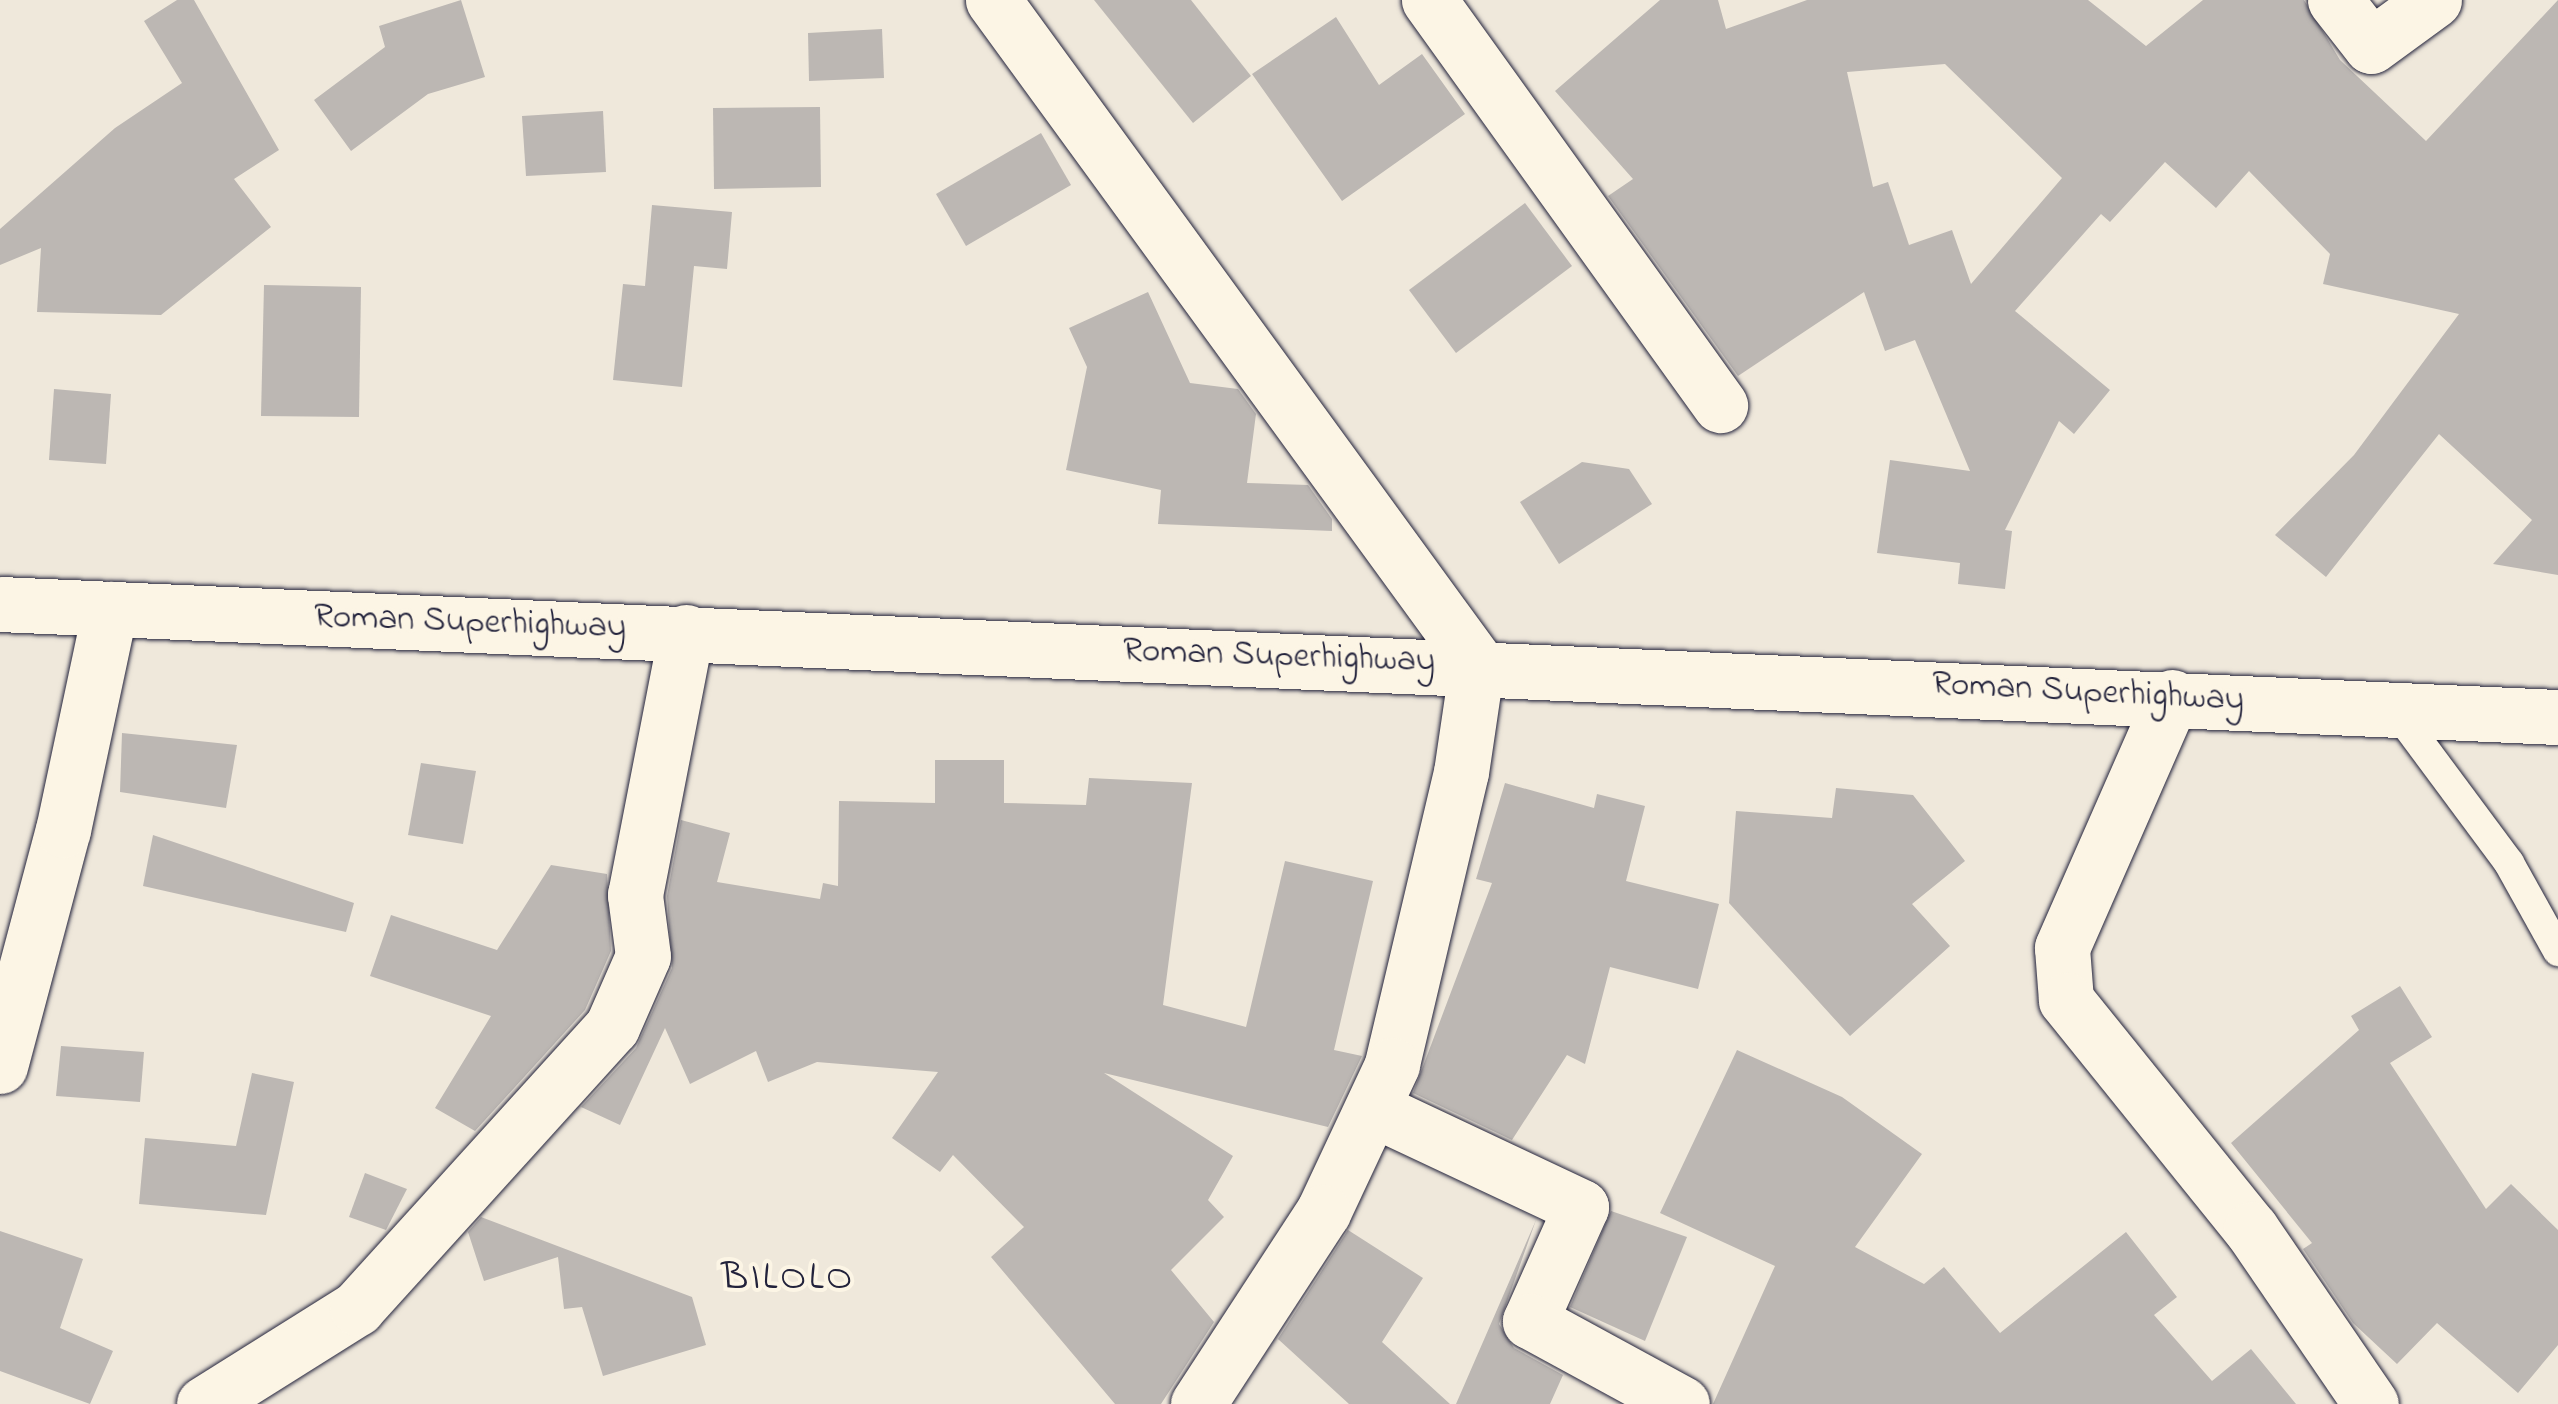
<!DOCTYPE html>
<style>
body{margin:0}
#map{position:relative;width:2558px;height:1404px;overflow:hidden;background:#efe8db;font-family:"Indie Flower",sans-serif}
div>[style]{position:absolute}
[style*='--x']{left:calc(var(--x)*1px);top:calc(var(--y)*1px);width:calc(var(--w)*1px);rotate:calc(var(--a)*1deg)}
.building>*{inset:0;background:#bcb7b3}
.roads{filter:drop-shadow(0 0 2px #22223b) drop-shadow(0 0 2px #22223b)}
.service>*{height:30px;margin:-15px;padding:0 15px;transform-origin:15px;border-radius:15px;background:#fcf5e5}
.minor>*{height:55px;margin:-27.5px;padding:0 27.5px;transform-origin:27.5px;border-radius:27.5px;background:#fcf5e5}
.primary>*{height:55px;margin:-27.5px;padding:0 27.5px;transform-origin:27.5px;border-radius:27.5px;background:#fcf5e5}
span{translate:-50% -50%;white-space:nowrap;text-align:center;line-height:1.15;-webkit-text-stroke:8px #fcf5e5;paint-order:stroke}
.street-label{font-size:35px;color:#22223b}
.quarter-label{font-size:40px;color:#22223b;letter-spacing:2.5px}
</style>
<div id="map">
<div class="building">
<div style="clip-path:polygon(177px 0,194px 0,279px 150px,234px 179px,271px 227px,161px 315px,37px 312px,41px 248px,0 265px,0 229px,115px 128px,182px 83px,144px 21px)"></div>
<div style="clip-path:polygon(461px 0,485px 77px,428px 94px,351px 151px,314px 100px,385px 47px,379px 26px)"></div>
<div style="clip-path:polygon(1094px 0,1191px 0,1251px 76px,1193px 123px)"></div>
<div style="clip-path:polygon(evenodd,1660px 0,1718px 0,1726px 29px,1807px 0,2088px 0,2146px 46px,2203px 0,2304px 0,2340px 60px,2426px 141px,2558px 0,2558px 575px,2493px 564px,2532px 520px,2439px 434px,2326px 577px,2275px 535px,2354px 455px,2459px 314px,2323px 284px,2330px 254px,2249px 171px,2216px 208px,2165px 162px,2110px 222px,2101px 214px,2015px 311px,2110px 390px,2074px 434px,2059px 421px,2005px 530px,2012px 531px,2005px 589px,1958px 584px,1960px 563px,1877px 553px,1890px 460px,1970px 471px,1915px 340px,1885px 351px,1864px 292px,1738px 376px,1608px 196px,1633px 179px,1555px 91px,1660px 0,1945px 64px,2062px 178px,1971px 284px,1952px 230px,1909px 245px,1888px 182px,1873px 187px,1847px 72px,1945px 64px)"></div>
<div style="clip-path:polygon(1336px 17px,1379px 85px,1422px 54px,1465px 114px,1342px 201px,1252px 74px)"></div>
<div style="clip-path:polygon(882px 29px,884px 78px,809px 81px,808px 33px)"></div>
<div style="clip-path:polygon(820px 107px,821px 187px,714px 189px,713px 108px)"></div>
<div style="clip-path:polygon(603px 111px,606px 172px,526px 176px,522px 116px)"></div>
<div style="clip-path:polygon(1041px 133px,1071px 185px,966px 246px,936px 194px)"></div>
<div style="clip-path:polygon(1525px 203px,1572px 266px,1456px 353px,1409px 290px)"></div>
<div style="clip-path:polygon(652px 205px,732px 212px,727px 269px,694px 266px,682px 387px,613px 380px,623px 284px,645px 286px)"></div>
<div style="clip-path:polygon(264px 285px,361px 287px,359px 417px,261px 416px)"></div>
<div style="clip-path:polygon(1148px 292px,1190px 383px,1238px 389px,1256px 414px,1247px 483px,1308px 485px,1332px 519px,1332px 531px,1158px 524px,1161px 490px,1066px 470px,1087px 367px,1069px 328px)"></div>
<div style="clip-path:polygon(54px 389px,111px 394px,106px 464px,49px 460px)"></div>
<div style="clip-path:polygon(1582px 462px,1629px 469px,1652px 504px,1559px 564px,1520px 502px)"></div>
<div style="clip-path:polygon(122px 733px,237px 745px,226px 808px,120px 792px)"></div>
<div style="clip-path:polygon(935px 760px,1004px 760px,1004px 803px,1086px 805px,1089px 778px,1192px 783px,1163px 1005px,1246px 1027px,1285px 861px,1373px 881px,1334px 1050px,1362px 1056px,1328px 1127px,1104px 1073px,1233px 1156px,1208px 1200px,1224px 1217px,1171px 1270px,1214px 1322px,1161px 1404px,1115px 1404px,991px 1257px,1024px 1227px,953px 1155px,940px 1172px,892px 1138px,938px 1072px,817px 1062px,768px 1082px,756px 1051px,690px 1084px,665px 1028px,620px 1125px,581px 1107px,636px 1048px,672px 968px,667px 896px,681px 820px,730px 833px,717px 882px,820px 899px,823px 883px,838px 886px,839px 801px,935px 803px)"></div>
<div style="clip-path:polygon(421px 763px,476px 771px,463px 844px,408px 835px)"></div>
<div style="clip-path:polygon(1505px 783px,1594px 808px,1597px 794px,1645px 806px,1626px 881px,1719px 904px,1698px 989px,1610px 967px,1585px 1064px,1567px 1055px,1512px 1140px,1413px 1093px,1492px 883px,1476px 879px)"></div>
<div style="clip-path:polygon(1836px 788px,1913px 795px,1965px 861px,1912px 904px,1950px 946px,1850px 1036px,1729px 903px,1736px 811px,1832px 818px)"></div>
<div style="clip-path:polygon(153px 835px,354px 903px,346px 932px,143px 886px)"></div>
<div style="clip-path:polygon(551px 865px,607px 874px,611px 951px,585px 1010px,475px 1131px,435px 1108px,491px 1016px,370px 976px,391px 915px,497px 950px)"></div>
<div style="clip-path:polygon(2400px 986px,2432px 1037px,2390px 1063px,2486px 1209px,2511px 1184px,2558px 1230px,2558px 1345px,2518px 1393px,2437px 1323px,2397px 1364px,2353px 1323px,2303px 1249px,2312px 1243px,2231px 1143px,2359px 1030px,2351px 1016px)"></div>
<div style="clip-path:polygon(61px 1046px,144px 1052px,140px 1102px,56px 1096px)"></div>
<div style="clip-path:polygon(1737px 1050px,1842px 1097px,1922px 1154px,1855px 1247px,1924px 1284px,1944px 1267px,2000px 1333px,2126px 1232px,2177px 1297px,2154px 1315px,2212px 1381px,2251px 1349px,2296px 1404px,1713px 1404px,1775px 1266px,1660px 1213px)"></div>
<div style="clip-path:polygon(252px 1073px,294px 1082px,266px 1215px,139px 1204px,145px 1138px,236px 1146px)"></div>
<div style="clip-path:polygon(365px 1173px,407px 1189px,386px 1230px,349px 1217px)"></div>
<div style="clip-path:polygon(1611px 1211px,1687px 1237px,1645px 1341px,1570px 1307px)"></div>
<div style="clip-path:polygon(481px 1217px,692px 1297px,706px 1345px,603px 1376px,582px 1307px,564px 1309px,558px 1257px,484px 1281px,468px 1232px)"></div>
<div style="clip-path:polygon(1536px 1220px,1499px 1324px,1514px 1348px,1563px 1375px,1550px 1404px,1456px 1404px)"></div>
<div style="clip-path:polygon(1348px 1230px,1423px 1278px,1382px 1342px,1450px 1404px,1349px 1404px,1278px 1339px)"></div>
<div style="clip-path:polygon(0 1231px,83px 1259px,60px 1328px,113px 1351px,90px 1404px,0 1371px)"></div>
</div>
<div class="roads">
<div class="service">
<div style="--x:2394;--y:708;--w:193;--a:53.4"></div>
<div style="--x:2509;--y:863;--w:101;--a:60.9"></div>
</div>
<div class="minor">
<div style="--x:993;--y:0;--w:822;--a:53.91"></div>
<div style="--x:1477;--y:664;--w:109;--a:98.4"></div>
<div style="--x:1461;--y:772;--w:301;--a:103.3"></div>
<div style="--x:1392;--y:1065;--w:162;--a:115.1"></div>
<div style="--x:1323;--y:1212;--w:229;--a:123.1"></div>
<div style="--x:1429;--y:0;--w:499;--a:54.3"></div>
<div style="--x:2335;--y:0;--w:58;--a:52"></div>
<div style="--x:2371;--y:46;--w:78;--a:-36.1"></div>
<div style="--x:2172;--y:697;--w:274;--a:113.7"></div>
<div style="--x:2062;--y:948;--w:52;--a:85.6"></div>
<div style="--x:2066;--y:1000;--w:294;--a:51.1"></div>
<div style="--x:2251;--y:1229;--w:212;--a:55.6"></div>
<div style="--x:0;--y:1066;--w:244;--a:-75.1"></div>
<div style="--x:63;--y:830;--w:226;--a:-78"></div>
<div style="--x:1373;--y:1109;--w:230;--a:25.2"></div>
<div style="--x:1581;--y:1207;--w:125;--a:114.1"></div>
<div style="--x:1530;--y:1321;--w:173;--a:28.6"></div>
<div style="--x:204;--y:1404;--w:181;--a:-32.1"></div>
<div style="--x:357;--y:1308;--w:379;--a:-47.8"></div>
<div style="--x:612;--y:1027;--w:77;--a:-66.4"></div>
<div style="--x:643;--y:956;--w:62;--a:-97.5"></div>
<div style="--x:635;--y:895;--w:268;--a:-79"></div>
</div>
<div class="primary">
<div style="--x:0;--y:604;--w:2560;--a:2.53"></div>
</div>
</div>
<div class="street-label">
<span style="left:470px;top:623px;rotate:2deg">Roman Superhighway</span>
<span style="left:1279px;top:657px;rotate:2deg">Roman Superhighway</span>
<span style="left:2088px;top:693px;rotate:3deg">Roman Superhighway</span>
</div>
<div class="quarter-label">
<span style="left:788px;top:1279px">BILOLO</span>
</div>
</div>
